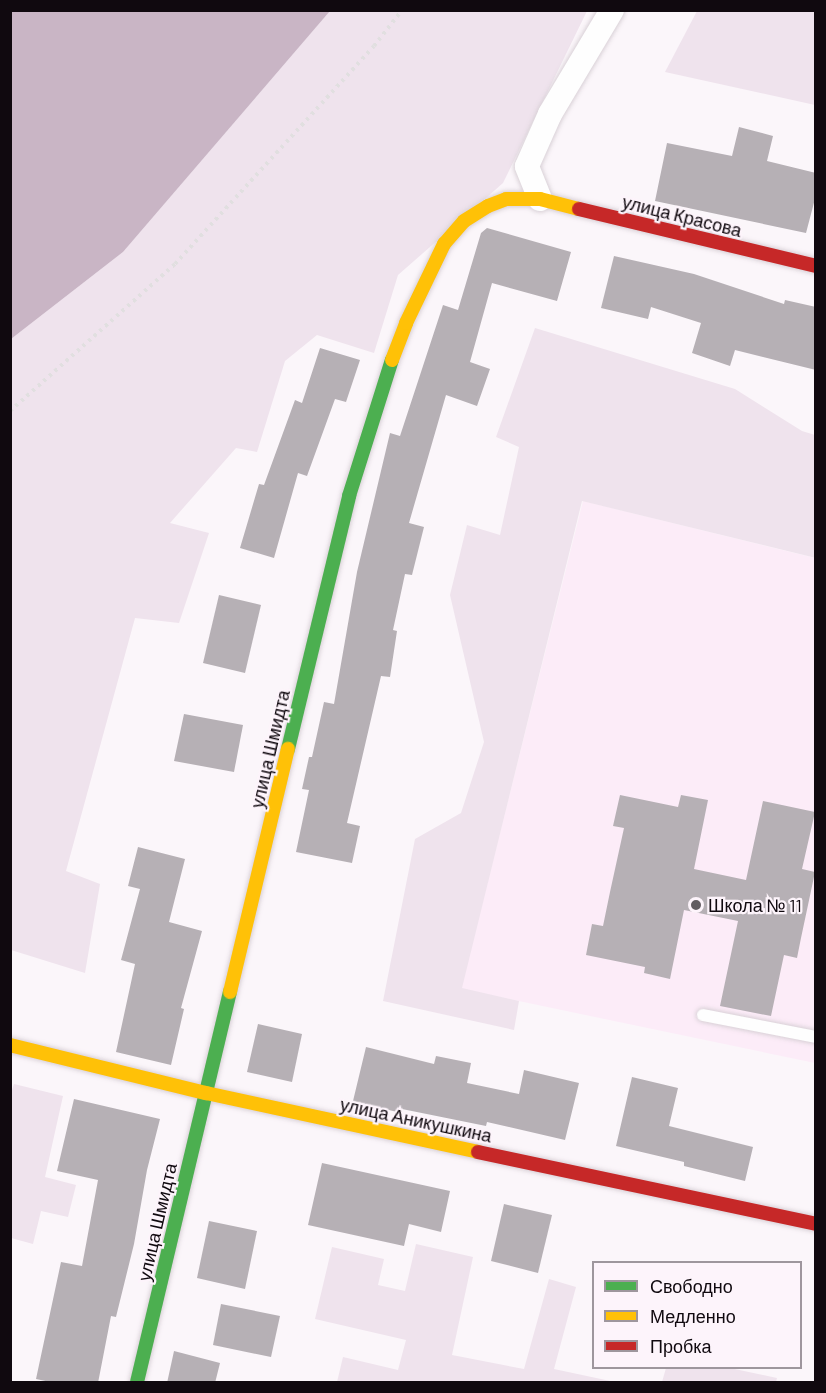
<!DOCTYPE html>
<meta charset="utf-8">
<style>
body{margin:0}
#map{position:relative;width:826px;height:1393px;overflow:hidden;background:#fbf6fa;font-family:Barlow,sans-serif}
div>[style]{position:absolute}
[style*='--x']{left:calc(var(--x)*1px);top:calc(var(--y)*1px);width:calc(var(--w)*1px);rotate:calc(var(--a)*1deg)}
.built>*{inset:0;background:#fcecf8}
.green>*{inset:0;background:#efe3ed}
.water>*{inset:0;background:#c9b5c5}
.building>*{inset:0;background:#b6b0b5}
.path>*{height:4px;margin-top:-2px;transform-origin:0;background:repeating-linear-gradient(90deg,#e1dfe0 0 3px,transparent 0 7.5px)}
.roads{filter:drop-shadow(0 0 2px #d9d1d7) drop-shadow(0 0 2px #d9d1d7)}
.lane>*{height:12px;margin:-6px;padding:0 6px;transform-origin:6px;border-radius:6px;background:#fefefe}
.street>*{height:24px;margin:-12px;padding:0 12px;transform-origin:12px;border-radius:12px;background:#fefefe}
.fast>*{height:14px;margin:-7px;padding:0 7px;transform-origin:7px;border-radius:7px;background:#4caf50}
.slow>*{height:14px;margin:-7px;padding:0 7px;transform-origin:7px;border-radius:7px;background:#ffc107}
.jam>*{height:14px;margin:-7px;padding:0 7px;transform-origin:7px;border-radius:7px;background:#c62828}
.dots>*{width:16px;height:16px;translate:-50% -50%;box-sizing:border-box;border:3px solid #fdf4fb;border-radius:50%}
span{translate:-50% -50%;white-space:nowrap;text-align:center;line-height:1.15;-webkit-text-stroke:4.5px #fdf4fb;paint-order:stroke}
.street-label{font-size:18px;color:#10090f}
.poi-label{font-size:18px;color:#10090f}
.left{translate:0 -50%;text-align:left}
.frame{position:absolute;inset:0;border:12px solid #10090f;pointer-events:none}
.legend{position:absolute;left:592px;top:1261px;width:210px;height:108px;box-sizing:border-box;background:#fdf4fb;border:2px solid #9e969d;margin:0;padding:8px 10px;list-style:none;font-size:18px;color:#10090f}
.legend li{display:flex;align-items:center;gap:12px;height:30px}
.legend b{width:30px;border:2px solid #9e969d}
</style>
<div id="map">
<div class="built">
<div style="clip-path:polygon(583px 501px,815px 558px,815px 1063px,461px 989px)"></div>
</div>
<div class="green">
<div style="clip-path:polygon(330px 11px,587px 11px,503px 183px,398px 275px,374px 353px,317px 335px,285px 361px,257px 452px,236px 448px,170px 523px,209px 533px,179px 623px,135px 618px,66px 871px,100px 884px,85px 973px,11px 950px,11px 339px,123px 252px)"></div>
<div style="clip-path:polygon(697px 11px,815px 11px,815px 105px,665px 72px)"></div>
<div style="clip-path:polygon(535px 328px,735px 389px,802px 431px,815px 435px,816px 558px,582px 501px,462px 988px,519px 1001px,514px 1030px,383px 1001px,415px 839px,461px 813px,484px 742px,450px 595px,467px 525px,500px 535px,519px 447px,496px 437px)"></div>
<div style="clip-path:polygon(14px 1084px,63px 1096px,45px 1177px,76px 1185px,68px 1217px,41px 1211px,33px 1244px,11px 1238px,10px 1096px)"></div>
<div style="clip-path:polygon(416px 1244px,473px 1257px,452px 1355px,524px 1369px,549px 1279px,576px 1287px,554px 1369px,615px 1382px,337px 1382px,343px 1357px,398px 1370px,406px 1340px,315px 1319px,332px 1247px,384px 1259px,378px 1285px,405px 1291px)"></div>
<div style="clip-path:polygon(666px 1368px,730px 1368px,777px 1378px,776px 1382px,662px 1382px)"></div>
</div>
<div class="water">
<div style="clip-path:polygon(11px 10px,330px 11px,123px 252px,11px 339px)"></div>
</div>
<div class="building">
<div style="clip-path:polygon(739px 127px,773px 136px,767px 161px,816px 173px,816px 195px,806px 233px,655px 201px,667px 143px,732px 156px)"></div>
<div style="clip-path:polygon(487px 228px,571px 252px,557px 301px,492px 283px,470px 362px,490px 369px,477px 406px,446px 395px,409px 523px,424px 527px,412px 575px,405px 574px,393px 630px,397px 631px,390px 677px,381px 676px,347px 823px,360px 826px,352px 863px,296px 852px,309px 790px,302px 789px,309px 757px,312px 757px,324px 702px,334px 704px,357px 572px,390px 433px,400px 436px,443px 305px,458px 310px,481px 233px)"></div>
<div style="clip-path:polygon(614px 256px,694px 274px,784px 304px,785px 300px,816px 307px,816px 370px,735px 350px,730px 366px,692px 353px,701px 323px,651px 307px,648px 319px,601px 308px)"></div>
<div style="clip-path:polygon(320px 348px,360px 360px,346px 402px,335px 399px,307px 476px,298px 473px,274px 558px,240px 548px,259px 484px,264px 485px,295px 400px,302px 403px)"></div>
<div style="clip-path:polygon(219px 595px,261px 605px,245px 673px,203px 663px)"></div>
<div style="clip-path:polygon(184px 714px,243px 725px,234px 772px,174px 761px)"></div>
<div style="clip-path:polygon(620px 795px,678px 807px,681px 795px,708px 800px,694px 869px,746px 880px,763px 801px,815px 812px,802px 869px,815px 872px,801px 938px,797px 958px,784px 955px,771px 1016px,720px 1006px,738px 921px,684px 910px,670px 979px,644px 973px,645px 967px,586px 955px,592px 924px,603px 926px,610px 892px,624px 828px,613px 826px)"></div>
<div style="clip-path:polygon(138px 847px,185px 859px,169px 922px,202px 931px,181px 1008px,184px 1009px,171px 1065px,116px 1052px,135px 964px,121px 960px,140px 889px,128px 886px)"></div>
<div style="clip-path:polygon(258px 1024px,302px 1034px,292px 1082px,247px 1072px)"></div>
<div style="clip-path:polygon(366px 1047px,434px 1064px,436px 1056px,471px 1063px,467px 1083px,519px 1094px,524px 1070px,579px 1083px,565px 1140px,487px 1122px,486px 1126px,402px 1109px,401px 1113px,353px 1101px)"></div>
<div style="clip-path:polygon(632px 1077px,678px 1088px,669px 1126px,753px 1147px,745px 1181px,684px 1166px,684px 1162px,616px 1146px)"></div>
<div style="clip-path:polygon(74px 1099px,160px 1119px,147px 1170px,134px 1244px,116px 1317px,111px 1316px,98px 1383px,55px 1383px,36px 1379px,61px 1262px,82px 1266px,98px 1180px,57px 1171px)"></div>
<div style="clip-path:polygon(322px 1163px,450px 1191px,441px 1232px,409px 1224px,404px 1246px,308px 1225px)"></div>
<div style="clip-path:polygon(504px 1204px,552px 1215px,538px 1273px,491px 1261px)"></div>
<div style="clip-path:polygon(209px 1221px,257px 1231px,245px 1289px,197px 1278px)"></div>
<div style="clip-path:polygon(221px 1304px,280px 1316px,271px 1357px,213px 1345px)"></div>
<div style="clip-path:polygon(174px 1351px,220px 1363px,215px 1383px,167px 1383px)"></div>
</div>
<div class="path">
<div style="--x:10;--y:411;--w:221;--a:-41.7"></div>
<div style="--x:175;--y:264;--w:295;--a:-47.6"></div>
<div style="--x:374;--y:46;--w:46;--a:-52.1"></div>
</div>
<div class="roads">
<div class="lane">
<div style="--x:703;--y:1015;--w:115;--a:11"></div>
</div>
<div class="street">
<div style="--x:540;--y:199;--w:35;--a:-112"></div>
<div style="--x:527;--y:166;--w:57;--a:-66.1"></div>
<div style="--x:550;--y:114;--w:121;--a:-59.2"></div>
</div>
<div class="fast">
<div style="--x:288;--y:749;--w:260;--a:-76.4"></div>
<div style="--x:349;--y:496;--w:143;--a:-72.5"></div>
<div style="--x:137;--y:1382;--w:401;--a:-76.6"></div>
</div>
<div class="slow">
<div style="--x:392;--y:360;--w:40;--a:-69"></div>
<div style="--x:406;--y:323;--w:88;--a:-64.3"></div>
<div style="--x:444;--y:244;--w:30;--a:-49"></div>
<div style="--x:464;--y:221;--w:28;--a:-32"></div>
<div style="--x:488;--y:206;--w:19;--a:-21"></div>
<div style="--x:506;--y:199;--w:34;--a:0"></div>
<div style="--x:540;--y:199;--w:40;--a:14.4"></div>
<div style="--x:230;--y:992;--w:250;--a:-76.6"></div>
<div style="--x:10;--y:1045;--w:202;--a:13.8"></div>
<div style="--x:206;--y:1093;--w:278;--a:12.2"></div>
</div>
<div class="jam">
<div style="--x:579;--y:209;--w:244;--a:13.5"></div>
<div style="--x:478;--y:1152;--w:346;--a:12"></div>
</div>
</div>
<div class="dots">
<div style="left:696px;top:905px;background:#625c61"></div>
</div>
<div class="street-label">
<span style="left:682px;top:216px;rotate:14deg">улица Красова</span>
<span style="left:270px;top:749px;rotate:-77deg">улица Шмидта</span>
<span style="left:416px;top:1120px;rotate:12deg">улица Аникушкина</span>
<span style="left:157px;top:1222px;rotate:-77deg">улица Шмидта</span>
</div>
<div class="poi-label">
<span class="left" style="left:708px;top:905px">Школа № 11</span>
</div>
<div class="frame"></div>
<ul class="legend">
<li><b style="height:8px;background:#4caf50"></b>Свободно</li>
<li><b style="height:8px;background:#ffc107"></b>Медленно</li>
<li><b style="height:8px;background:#c62828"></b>Пробка</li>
</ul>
</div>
